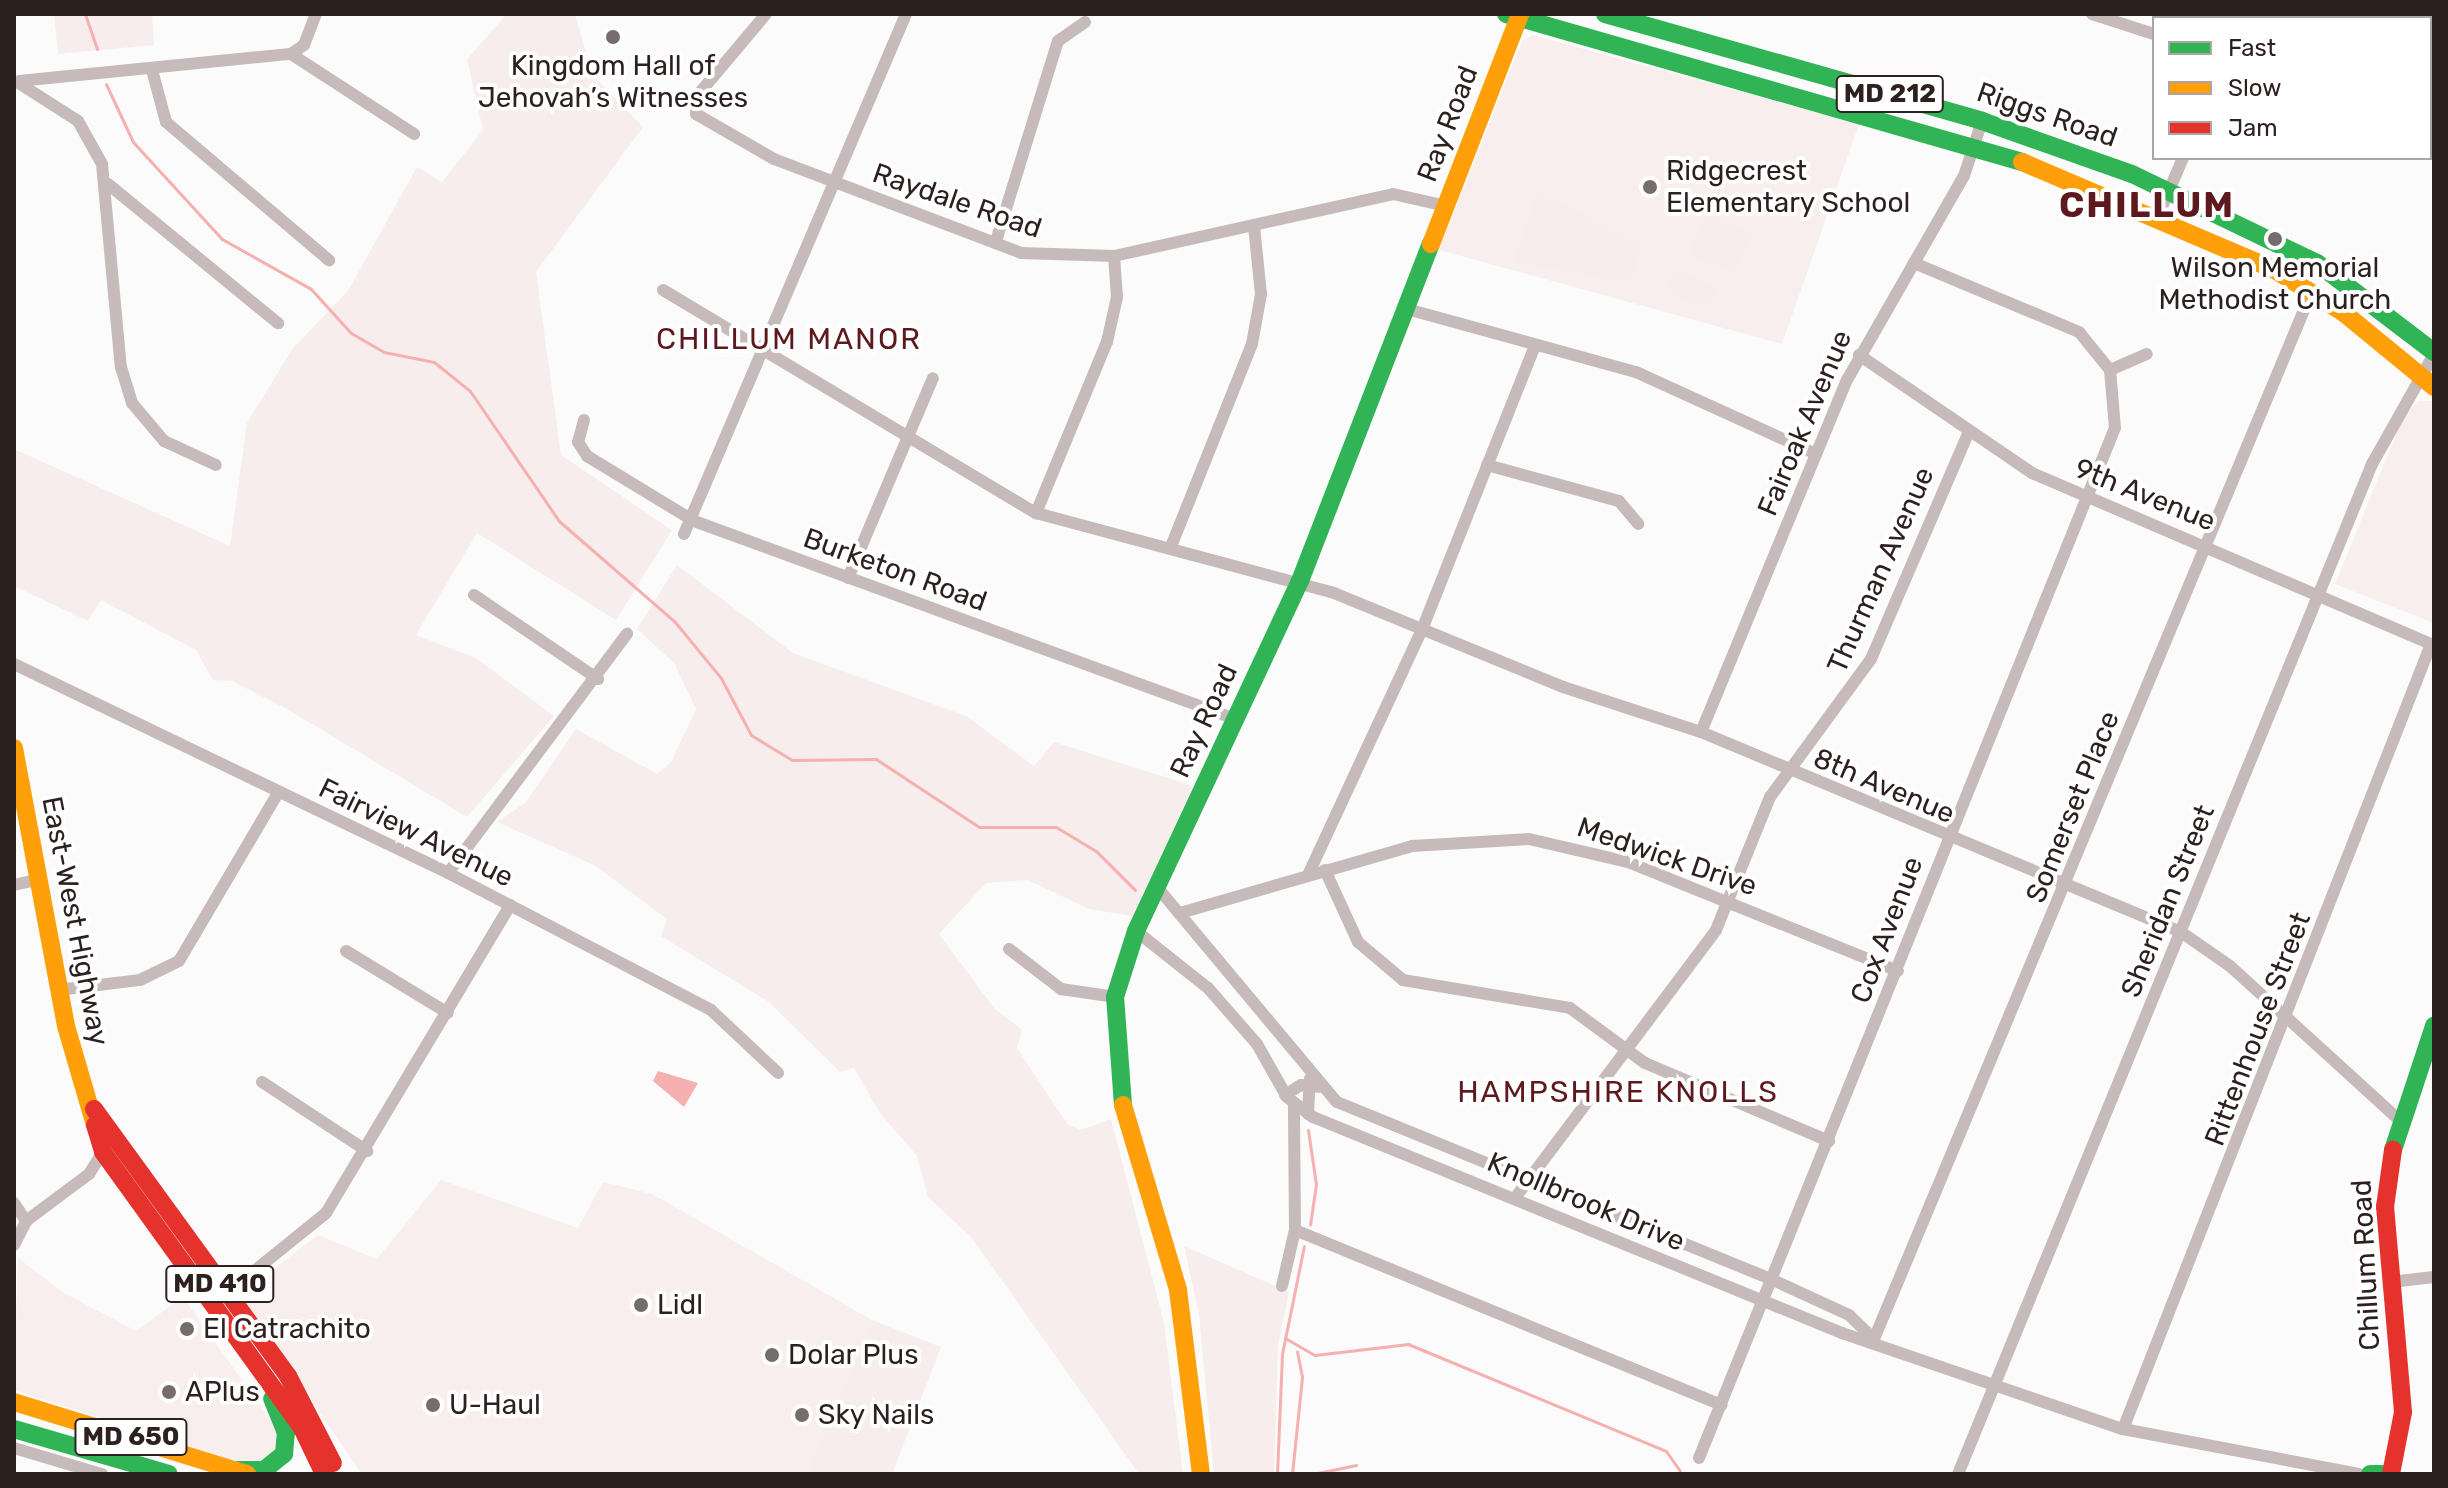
<!DOCTYPE html>
<meta charset="utf-8">
<style>
body{margin:0}
#map{position:relative;width:2448px;height:1488px;overflow:hidden;background:#fbfbfb;font-family:Rubik,sans-serif}
div>[style]{position:absolute}
[style*='--x']{left:calc(var(--x)*1px);top:calc(var(--y)*1px);width:calc(var(--w)*1px);rotate:calc(var(--a)*1deg)}
.built>*{inset:0;background:#f8eeee}
.green>*{inset:0;background:#f8eded}
.water>*{inset:0;background:#f5b0af}
.stream>*{height:3px;margin:-1.5px;padding:0 1.5px;transform-origin:1.5px;border-radius:1.5px;background:#f5b0af}
.street>*{height:12px;margin:-6px;padding:0 6px;transform-origin:6px;border-radius:6px;background:#c6bbba}
.fast>*{height:18px;margin:-9px;padding:0 9px;transform-origin:9px;border-radius:9px;background:#30b455}
.slow>*{height:18px;margin:-9px;padding:0 9px;transform-origin:9px;border-radius:9px;background:#ff9f0a}
.jam>*{height:18px;margin:-9px;padding:0 9px;transform-origin:9px;border-radius:9px;background:#e5322d}
.dots>*{width:22px;height:22px;translate:-50% -50%;box-sizing:border-box;border:4px solid #fff;border-radius:50%}
span{translate:-50% -50%;white-space:nowrap;text-align:center;line-height:1.15;-webkit-text-stroke:8px #fff;paint-order:stroke}
.shield-label span{padding:2px 6px;background:#fff;border:2px solid;border-radius:6px;-webkit-text-stroke-width:0}
.shield-label{font-size:26px;color:#2d2120;font-weight:700}
.poi-label{font-size:28px;color:#2d2120}
.left{translate:0 -50%;text-align:left}
.street-label{font-size:28px;color:#2d2120}
.neighbourhood-label{font-size:30px;color:#5e191e;letter-spacing:2px}
.district-label{font-size:36px;color:#5e191e;font-weight:700;letter-spacing:2px}
.frame{position:absolute;inset:0;border:16px solid #2d2120;pointer-events:none}
.legend{position:absolute;left:2152px;top:16px;width:280px;height:144px;box-sizing:border-box;background:#fff;border:2px solid #aba6a6;margin:0;padding:10px 14px;list-style:none;font-size:24px;color:#2d2120}
.legend li{display:flex;align-items:center;gap:16px;height:40px}
.legend b{width:40px;border:2px solid #aba6a6}
</style>
<div id="map">
<div class="built">
<div style="clip-path:polygon(1533px 35px,1859px 124px,1782px 344px,1439px 250px,1522px 41px)"></div>
<div style="clip-path:polygon(2418px 401px,2434px 401px,2434px 623px,2335px 584px,2403px 418px)"></div>
<div style="clip-path:polygon(441px 1180px,578px 1228px,603px 1182px,652px 1194px,872px 1320px,806px 1474px,362px 1474px,239px 1296px,318px 1235px,377px 1259px)"></div>
<div style="clip-path:polygon(18px 1258px,64px 1293px,136px 1331px,183px 1297px,279px 1432px,275px 1460px,236px 1461px,14px 1390px)"></div>
</div>
<div class="green">
<div style="clip-path:polygon(54px 14px,152px 14px,154px 45px,58px 54px)"></div>
<div style="clip-path:polygon(507px 14px,575px 14px,592px 74px,643px 127px,536px 272px,561px 455px,672px 530px,616px 620px,477px 533px,416px 635px,476px 658px,554px 716px,467px 817px,287px 709px,232px 681px,213px 680px,196px 650px,101px 600px,88px 621px,14px 586px,14px 449px,230px 546px,247px 423px,293px 348px,348px 291px,417px 167px,442px 182px,483px 130px,467px 59px)"></div>
<div style="clip-path:polygon(1538px 192px,1642px 245px,1630px 282px,1514px 262px)"></div>
<div style="clip-path:polygon(1706px 214px,1753px 234px,1735px 274px,1689px 254px)"></div>
<div style="clip-path:polygon(1675px 266px,1716px 288px,1708px 308px,1667px 292px)"></div>
<div style="clip-path:polygon(677px 565px,793px 653px,966px 716px,1034px 766px,1054px 742px,1193px 786px,1133px 916px,1089px 909px,1028px 880px,986px 883px,939px 934px,994px 1008px,1022px 1030px,1017px 1048px,1068px 1125px,1081px 1130px,1111px 1119px,1164px 1323px,1183px 1474px,1139px 1474px,972px 1238px,928px 1197px,917px 1156px,880px 1113px,854px 1068px,840px 1072px,769px 1002px,661px 936px,667px 919px,594px 865px,497px 822px,525px 803px,576px 729px,657px 774px,671px 762px,696px 709px,674px 663px,637px 629px)"></div>
<div style="clip-path:polygon(1184px 1246px,1289px 1292px,1278px 1345px,1274px 1474px,1214px 1474px,1199px 1314px)"></div>
<div style="clip-path:polygon(872px 1320px,941px 1347px,892px 1474px,806px 1474px)"></div>
</div>
<div class="water">
<div style="clip-path:polygon(658px 1071px,698px 1083px,684px 1107px,653px 1081px)"></div>
</div>
<div class="stream">
<div style="--x:85;--y:14;--w:37;--a:71"></div>
<div style="--x:106;--y:84;--w:64;--a:65"></div>
<div style="--x:133;--y:142;--w:132;--a:47.5"></div>
<div style="--x:222;--y:239;--w:102;--a:29.3"></div>
<div style="--x:311;--y:289;--w:59;--a:47.7"></div>
<div style="--x:351;--y:333;--w:38;--a:30"></div>
<div style="--x:384;--y:352;--w:51;--a:11.3"></div>
<div style="--x:434;--y:362;--w:46;--a:38.9"></div>
<div style="--x:470;--y:391;--w:158;--a:55.6"></div>
<div style="--x:559;--y:521;--w:154;--a:41"></div>
<div style="--x:675;--y:622;--w:72;--a:50.6"></div>
<div style="--x:721;--y:678;--w:64;--a:62.2"></div>
<div style="--x:751;--y:735;--w:48;--a:31.4"></div>
<div style="--x:792;--y:760;--w:84;--a:-0.7"></div>
<div style="--x:876;--y:759;--w:123;--a:33.4"></div>
<div style="--x:979;--y:827;--w:77;--a:0"></div>
<div style="--x:1056;--y:827;--w:47;--a:31"></div>
<div style="--x:1096;--y:851;--w:55;--a:45"></div>
<div style="--x:1308;--y:1130;--w:55;--a:81.6"></div>
<div style="--x:1316;--y:1184;--w:41;--a:98.3"></div>
<div style="--x:1285;--y:1338;--w:34;--a:30"></div>
<div style="--x:1315;--y:1355;--w:94;--a:-6.7"></div>
<div style="--x:1408;--y:1344;--w:279;--a:22.5"></div>
<div style="--x:1666;--y:1451;--w:24;--a:55"></div>
<div style="--x:1277;--y:1474;--w:120;--a:-87.6"></div>
<div style="--x:1282;--y:1354;--w:110;--a:-78.5"></div>
<div style="--x:1292;--y:1474;--w:98;--a:-84.1"></div>
<div style="--x:1302;--y:1377;--w:26;--a:-101"></div>
<div style="--x:1313;--y:1474;--w:44;--a:-11.8"></div>
</div>
<div class="street">
<div style="--x:766;--y:14;--w:107;--a:130.1"></div>
<div style="--x:697;--y:96;--w:18;--a:93"></div>
<div style="--x:696;--y:114;--w:90;--a:30"></div>
<div style="--x:774;--y:159;--w:264;--a:20.8"></div>
<div style="--x:1021;--y:253;--w:93;--a:1.8"></div>
<div style="--x:1114;--y:256;--w:286;--a:-12.5"></div>
<div style="--x:1393;--y:194;--w:54;--a:12.8"></div>
<div style="--x:2092;--y:14;--w:65;--a:17.9"></div>
<div style="--x:2375;--y:18;--w:4;--a:-63"></div>
<div style="--x:291;--y:54;--w:16;--a:-35"></div>
<div style="--x:304;--y:45;--w:33;--a:-69"></div>
<div style="--x:152;--y:70;--w:54;--a:74.9"></div>
<div style="--x:166;--y:122;--w:214;--a:40.3"></div>
<div style="--x:19;--y:81;--w:273;--a:-5.7"></div>
<div style="--x:291;--y:54;--w:147;--a:33"></div>
<div style="--x:17;--y:82;--w:72;--a:32.6"></div>
<div style="--x:78;--y:121;--w:49;--a:60.8"></div>
<div style="--x:102;--y:164;--w:204;--a:84.7"></div>
<div style="--x:121;--y:367;--w:38;--a:73"></div>
<div style="--x:132;--y:403;--w:50;--a:49.9"></div>
<div style="--x:164;--y:441;--w:57;--a:24.8"></div>
<div style="--x:108;--y:184;--w:220;--a:39.3"></div>
<div style="--x:2159;--y:214;--w:61;--a:-66.8"></div>
<div style="--x:996;--y:241;--w:209;--a:-72.8"></div>
<div style="--x:1058;--y:41;--w:33;--a:-35"></div>
<div style="--x:663;--y:290;--w:435;--a:30.9"></div>
<div style="--x:1036;--y:513;--w:309;--a:15"></div>
<div style="--x:1334;--y:593;--w:248;--a:22.3"></div>
<div style="--x:1563;--y:687;--w:145;--a:18.1"></div>
<div style="--x:1701;--y:732;--w:520;--a:22.62"></div>
<div style="--x:2181;--y:932;--w:60;--a:34.8"></div>
<div style="--x:2230;--y:966;--w:229;--a:42.3"></div>
<div style="--x:1407;--y:309;--w:238;--a:15.4"></div>
<div style="--x:1636;--y:372;--w:198;--a:24.5"></div>
<div style="--x:1859;--y:355;--w:209;--a:34.3"></div>
<div style="--x:2032;--y:473;--w:434;--a:23.2"></div>
<div style="--x:2431;--y:644;--w:843;--a:111.42"></div>
<div style="--x:2110;--y:370;--w:40;--a:-23.4"></div>
<div style="--x:584;--y:420;--w:23;--a:105"></div>
<div style="--x:578;--y:442;--w:17;--a:57"></div>
<div style="--x:587;--y:456;--w:125;--a:31.3"></div>
<div style="--x:694;--y:521;--w:576;--a:20.1"></div>
<div style="--x:1487;--y:465;--w:137;--a:15.3"></div>
<div style="--x:1619;--y:501;--w:30;--a:50"></div>
<div style="--x:1036;--y:513;--w:185;--a:-67.5"></div>
<div style="--x:1107;--y:342;--w:46;--a:-77.5"></div>
<div style="--x:1117;--y:297;--w:41;--a:-94.2"></div>
<div style="--x:684;--y:534;--w:565;--a:-66.88"></div>
<div style="--x:1170;--y:549;--w:221;--a:-68.2"></div>
<div style="--x:1252;--y:344;--w:51;--a:-79.8"></div>
<div style="--x:1261;--y:294;--w:68;--a:-95.9"></div>
<div style="--x:848;--y:578;--w:217;--a:-67"></div>
<div style="--x:474;--y:595;--w:150;--a:34.1"></div>
<div style="--x:14;--y:664;--w:482;--a:25.7"></div>
<div style="--x:448;--y:873;--w:297;--a:27.5"></div>
<div style="--x:711;--y:1010;--w:92;--a:43.2"></div>
<div style="--x:1701;--y:732;--w:381;--a:-67.5"></div>
<div style="--x:1847;--y:380;--w:235;--a:-60.2"></div>
<div style="--x:1964;--y:176;--w:58;--a:-71.9"></div>
<div style="--x:1325;--y:870;--w:79;--a:65.4"></div>
<div style="--x:1358;--y:942;--w:59;--a:40.2"></div>
<div style="--x:1403;--y:980;--w:169;--a:9.5"></div>
<div style="--x:1570;--y:1008;--w:93;--a:36.3"></div>
<div style="--x:1645;--y:1063;--w:200;--a:23"></div>
<div style="--x:448;--y:873;--w:299;--a:-53.2"></div>
<div style="--x:1308;--y:875;--w:268;--a:-65.1"></div>
<div style="--x:1421;--y:632;--w:309;--a:-68.3"></div>
<div style="--x:14;--y:885;--w:23;--a:-13"></div>
<div style="--x:1157;--y:887;--w:280;--a:50.1"></div>
<div style="--x:1337;--y:1102;--w:471;--a:22.2"></div>
<div style="--x:1773;--y:1280;--w:84;--a:24.7"></div>
<div style="--x:1849;--y:1315;--w:35;--a:44"></div>
<div style="--x:1180;--y:913;--w:241;--a:-16.1"></div>
<div style="--x:1412;--y:846;--w:117;--a:-3.4"></div>
<div style="--x:1529;--y:839;--w:102;--a:13.1"></div>
<div style="--x:1628;--y:862;--w:291;--a:22"></div>
<div style="--x:1136;--y:931;--w:92;--a:38.4"></div>
<div style="--x:1208;--y:988;--w:74;--a:48.8"></div>
<div style="--x:1257;--y:1044;--w:61;--a:60.5"></div>
<div style="--x:1287;--y:1097;--w:33;--a:38"></div>
<div style="--x:1313;--y:1117;--w:571;--a:22.21"></div>
<div style="--x:1842;--y:1333;--w:297;--a:18.9"></div>
<div style="--x:2123;--y:1429;--w:240;--a:10.8"></div>
<div style="--x:1009;--y:949;--w:66;--a:37.6"></div>
<div style="--x:1061;--y:989;--w:55;--a:8.4"></div>
<div style="--x:346;--y:951;--w:119;--a:31.3"></div>
<div style="--x:58;--y:990;--w:83;--a:-7"></div>
<div style="--x:140;--y:980;--w:43;--a:-26"></div>
<div style="--x:179;--y:961;--w:195;--a:-59.5"></div>
<div style="--x:262;--y:1082;--w:126;--a:33.3"></div>
<div style="--x:1285;--y:1095;--w:19;--a:-32"></div>
<div style="--x:1301;--y:1085;--w:18;--a:6"></div>
<div style="--x:1308;--y:1114;--w:35;--a:-87"></div>
<div style="--x:1515;--y:1198;--w:335;--a:-53.1"></div>
<div style="--x:1716;--y:930;--w:144;--a:-67.9"></div>
<div style="--x:1770;--y:797;--w:171;--a:-53.8"></div>
<div style="--x:1871;--y:659;--w:245;--a:-66.7"></div>
<div style="--x:14;--y:1203;--w:22;--a:56"></div>
<div style="--x:1295;--y:1230;--w:461;--a:22.3"></div>
<div style="--x:14;--y:1245;--w:27;--a:-63"></div>
<div style="--x:26;--y:1221;--w:79;--a:-36.7"></div>
<div style="--x:89;--y:1174;--w:26;--a:-58"></div>
<div style="--x:2391;--y:1282;--w:43;--a:-6.6"></div>
<div style="--x:1282;--y:1286;--w:57;--a:-76.9"></div>
<div style="--x:1295;--y:1230;--w:125;--a:-90.5"></div>
<div style="--x:227;--y:1293;--w:127;--a:-38.9"></div>
<div style="--x:326;--y:1213;--w:359;--a:-59.1"></div>
<div style="--x:1874;--y:1339;--w:1136;--a:-67.32"></div>
<div style="--x:14;--y:1448;--w:92;--a:16.5"></div>
<div style="--x:1699;--y:1458;--w:1111;--a:-68.01"></div>
<div style="--x:2115;--y:428;--w:58;--a:-94.9"></div>
<div style="--x:2110;--y:370;--w:49;--a:-129.2"></div>
<div style="--x:2079;--y:332;--w:179;--a:-157.3"></div>
<div style="--x:1958;--y:1474;--w:1092;--a:-67.71"></div>
<div style="--x:2372;--y:464;--w:126;--a:-60.6"></div>
</div>
<div class="fast">
<div style="--x:1506;--y:14;--w:537;--a:16"></div>
<div style="--x:1605;--y:14;--w:392;--a:15.8"></div>
<div style="--x:1982;--y:121;--w:159;--a:19.5"></div>
<div style="--x:2132;--y:174;--w:205;--a:25.7"></div>
<div style="--x:2317;--y:263;--w:147;--a:37.3"></div>
<div style="--x:1123;--y:1105;--w:108;--a:-94.2"></div>
<div style="--x:1115;--y:997;--w:69;--a:-72.3"></div>
<div style="--x:1136;--y:931;--w:387;--a:-64.9"></div>
<div style="--x:1300;--y:581;--w:362;--a:-68.8"></div>
<div style="--x:2393;--y:1150;--w:131;--a:-71.7"></div>
<div style="--x:14;--y:1429;--w:161;--a:16.2"></div>
<div style="--x:236;--y:1470;--w:28;--a:0"></div>
<div style="--x:264;--y:1470;--w:26;--a:-39"></div>
<div style="--x:284;--y:1454;--w:21;--a:-85"></div>
<div style="--x:286;--y:1433;--w:37;--a:-112"></div>
<div style="--x:2370;--y:1474;--w:15;--a:0"></div>
</div>
<div class="slow">
<div style="--x:2022;--y:162;--w:275;--a:23.1"></div>
<div style="--x:2275;--y:270;--w:81;--a:31.9"></div>
<div style="--x:2344;--y:313;--w:117;--a:39.4"></div>
<div style="--x:1431;--y:244;--w:247;--a:-68.8"></div>
<div style="--x:14;--y:748;--w:283;--a:79.4"></div>
<div style="--x:66;--y:1026;--w:103;--a:73.7"></div>
<div style="--x:1123;--y:1105;--w:193;--a:73.4"></div>
<div style="--x:1178;--y:1290;--w:185;--a:82.9"></div>
<div style="--x:14;--y:1402;--w:244;--a:17.2"></div>
</div>
<div class="jam">
<div style="--x:94;--y:1109;--w:330;--a:54"></div>
<div style="--x:288;--y:1376;--w:98;--a:62.7"></div>
<div style="--x:95;--y:1125;--w:28;--a:73"></div>
<div style="--x:103;--y:1152;--w:340;--a:54.2"></div>
<div style="--x:302;--y:1428;--w:51;--a:64.4"></div>
<div style="--x:2391;--y:1474;--w:63;--a:-79"></div>
<div style="--x:2403;--y:1412;--w:206;--a:-95"></div>
<div style="--x:2385;--y:1207;--w:58;--a:-82"></div>
</div>
<div class="dots">
<div style="left:613px;top:37px;background:#756d6d"></div>
<div style="left:1650px;top:187px;background:#756d6d"></div>
<div style="left:2275px;top:239px;background:#756d6d"></div>
<div style="left:641px;top:1305px;background:#756d6d"></div>
<div style="left:187px;top:1329px;background:#756d6d"></div>
<div style="left:772px;top:1355px;background:#756d6d"></div>
<div style="left:169px;top:1392px;background:#756d6d"></div>
<div style="left:433px;top:1405px;background:#756d6d"></div>
<div style="left:802px;top:1415px;background:#756d6d"></div>
</div>
<div class="shield-label">
<span style="left:1890px;top:94px">MD 212</span>
<span style="left:220px;top:1284px">MD 410</span>
<span style="left:131px;top:1437px">MD 650</span>
</div>
<div class="poi-label">
<span style="left:613px;top:82px">Kingdom Hall of<br>Jehovah’s Witnesses</span>
<span class="left" style="left:1666px;top:187px">Ridgecrest<br>Elementary School</span>
<span style="left:2275px;top:284px">Wilson Memorial<br>Methodist Church</span>
<span class="left" style="left:657px;top:1305px">Lidl</span>
<span class="left" style="left:203px;top:1329px">El Catrachito</span>
<span class="left" style="left:788px;top:1355px">Dolar Plus</span>
<span class="left" style="left:185px;top:1392px">APlus</span>
<span class="left" style="left:449px;top:1405px">U-Haul</span>
<span class="left" style="left:818px;top:1415px">Sky Nails</span>
</div>
<div class="street-label">
<span style="left:2047px;top:115px;rotate:19deg">Riggs Road</span>
<span style="left:1448px;top:124px;rotate:-69deg">Ray Road</span>
<span style="left:957px;top:201px;rotate:19deg">Raydale Road</span>
<span style="left:1805px;top:423px;rotate:-67deg">Fairoak Avenue</span>
<span style="left:2145px;top:495px;rotate:22deg">9th Avenue</span>
<span style="left:895px;top:570px;rotate:20deg">Burketon Road</span>
<span style="left:1881px;top:570px;rotate:-66deg">Thurman Avenue</span>
<span style="left:1204px;top:721px;rotate:-65deg">Ray Road</span>
<span style="left:1884px;top:786px;rotate:23deg">8th Avenue</span>
<span style="left:2073px;top:807px;rotate:-68deg">Somerset Place</span>
<span style="left:416px;top:833px;rotate:26deg">Fairview Avenue</span>
<span style="left:1667px;top:857px;rotate:19deg">Medwick Drive</span>
<span style="left:2168px;top:901px;rotate:-68deg">Sheridan Street</span>
<span style="left:75px;top:921px;rotate:79deg">East-West Highway</span>
<span style="left:1887px;top:930px;rotate:-69deg">Cox Avenue</span>
<span style="left:2258px;top:1029px;rotate:-69deg">Rittenhouse Street</span>
<span style="left:1586px;top:1202px;rotate:23deg">Knollbrook Drive</span>
<span style="left:2366px;top:1265px;rotate:-93deg">Chillum Road</span>
</div>
<div class="neighbourhood-label">
<span style="left:789px;top:339px">CHILLUM MANOR</span>
<span style="left:1618px;top:1092px">HAMPSHIRE KNOLLS</span>
</div>
<div class="district-label">
<span style="left:2147px;top:205px">CHILLUM</span>
</div>
<div class="frame"></div>
<ul class="legend">
<li><b style="height:10px;background:#30b455"></b>Fast</li>
<li><b style="height:10px;background:#ff9f0a"></b>Slow</li>
<li><b style="height:10px;background:#e5322d"></b>Jam</li>
</ul>
</div>
